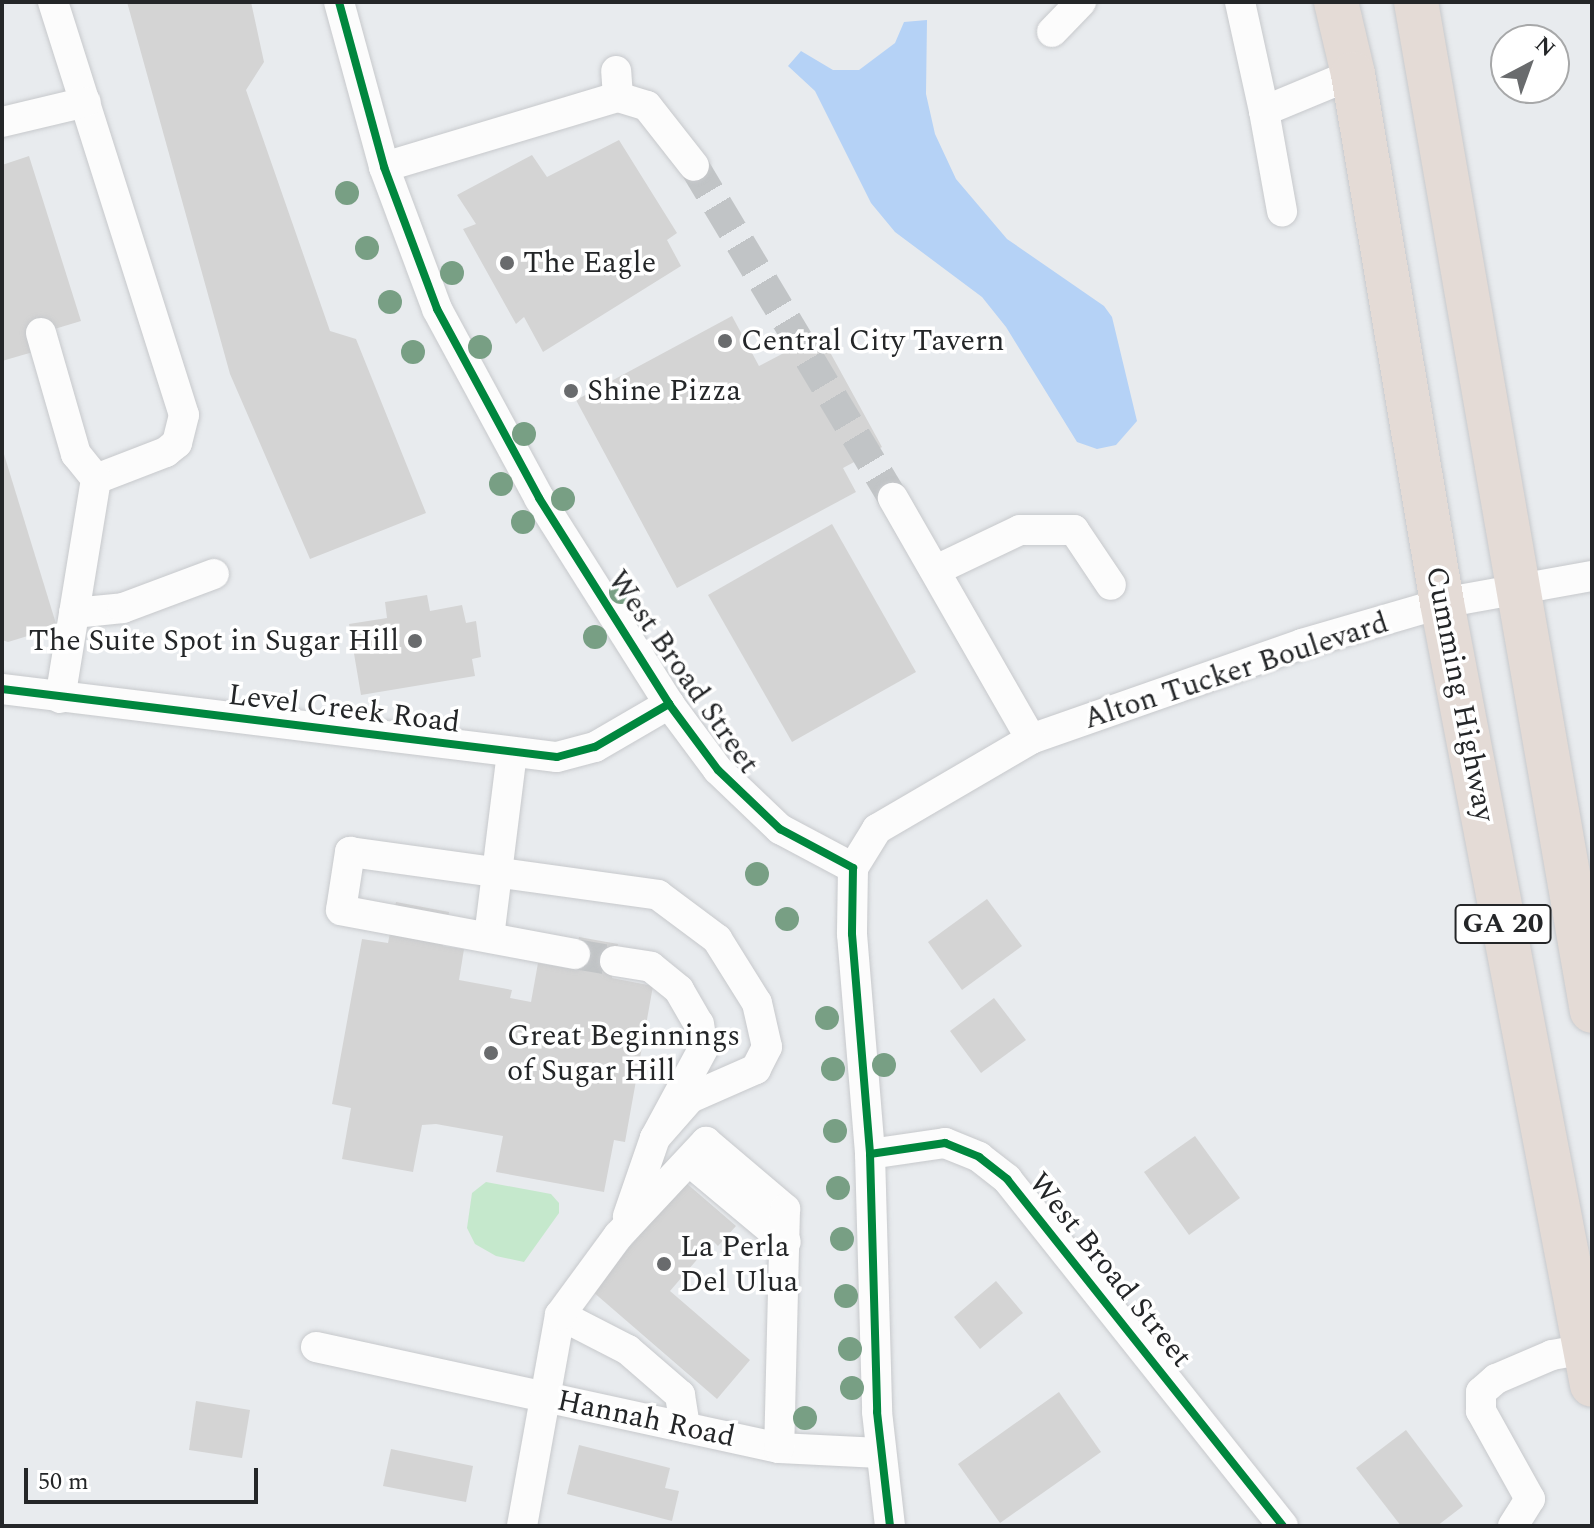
<!DOCTYPE html>
<style>
body{margin:0}
#map{position:relative;width:1594px;height:1528px;overflow:hidden;background:#e8ebee;font-family:Spectral,serif}
div>[style]{position:absolute}
[style*='--x']{left:calc(var(--x)*1px);top:calc(var(--y)*1px);width:calc(var(--w)*1px);rotate:calc(var(--a)*1deg)}
.green>*{inset:0;background:#c5e8cc}
.water>*{inset:0;background:#b5d2f6}
.building>*{inset:0;background:#d4d4d4}
.minor-tunnel>*{height:30px;margin-top:-15px;transform-origin:0;background:repeating-linear-gradient(90deg,#c1c4c6 0 30px,transparent 0 45px)}
.roads{filter:drop-shadow(0 0 2px #c7c9cc) drop-shadow(0 0 2px #c7c9cc)}
.minor>*{height:30px;margin:-15px;padding:0 15px;transform-origin:15px;border-radius:15px;background:#fcfcfc}
.highway>*{height:44px;margin:-22px;padding:0 22px;transform-origin:22px;border-radius:22px;background:#e4dbd6}
.cycleway>*{height:8px;margin:-4px;padding:0 4px;transform-origin:4px;border-radius:4px;background:#00873e}
.trees>*{width:24px;height:24px;margin:-12px;border-radius:50%;background:#789f84}
.dots>*{width:22px;height:22px;translate:-50% -50%;box-sizing:border-box;border:4px solid #fff;border-radius:50%}
span{translate:-50% -50%;white-space:nowrap;text-align:center;line-height:1.15;-webkit-text-stroke:7px #fff;paint-order:stroke}
.shield-label span{padding:2px 6px;background:#fff;border:2px solid;border-radius:6px;-webkit-text-stroke-width:0}
.shield-label{font-size:28px;color:#242628;font-weight:700}
.poi-label{font-size:30px;color:#242628}
.left{translate:0 -50%;text-align:left}
.right{translate:-100% -50%;text-align:right}
.street-label{font-size:30px;color:#242628}
.frame{position:absolute;inset:0;border:4px solid #242628;pointer-events:none}
.north{position:absolute;left:1490px;top:24px;width:80px;height:80px;box-sizing:border-box;background:#fff;border:2px solid #a7a8a9;border-radius:50%;rotate:41deg;font-size:22px;font-weight:700;line-height:32px;text-align:center;color:#242628}
.north::after{content:'';display:block;margin:auto;width:28px;height:36px;background:#696b6d;clip-path:polygon(50% 0,100% 100%,50% 72%,0 100%)}
.scale{position:absolute;left:24px;top:1468px;width:234px;height:36px;box-sizing:border-box;border:4px solid #242628;border-top:0;padding-left:10px;font-size:24px;line-height:28px;white-space:nowrap;color:#242628;-webkit-text-stroke:6px #fff;paint-order:stroke}
</style>
<div id="map">
<div class="green">
<div style="clip-path:polygon(486px 1182px,551px 1194px,559px 1203px,559px 1213px,524px 1262px,496px 1256px,475px 1244px,467px 1228px,472px 1193px)"></div>
</div>
<div class="water">
<div style="clip-path:polygon(927px 20px,926px 94px,935px 134px,956px 179px,1007px 239px,1104px 306px,1112px 317px,1137px 421px,1116px 445px,1097px 449px,1077px 442px,1006px 327px,982px 297px,895px 232px,871px 203px,815px 91px,788px 66px,801px 51px,833px 70px,859px 70px,895px 43px,904px 22px)"></div>
</div>
<div class="building">
<div style="clip-path:polygon(127px 2px,251px 2px,264px 62px,246px 90px,330px 331px,356px 339px,426px 513px,310px 559px,230px 374px)"></div>
<div style="clip-path:polygon(619px 140px,677px 233px,667px 240px,681px 266px,543px 352px,524px 317px,516px 324px,463px 229px,476px 224px,457px 195px,532px 155px,547px 177px)"></div>
<div style="clip-path:polygon(29px 156px,81px 321px,28px 337px,33px 352px,2px 361px,2px 165px)"></div>
<div style="clip-path:polygon(732px 316px,759px 366px,820px 334px,882px 447px,843px 468px,856px 492px,677px 588px,576px 400px)"></div>
<div style="clip-path:polygon(3px 451px,57px 627px,8px 642px,2px 640px)"></div>
<div style="clip-path:polygon(832px 524px,916px 672px,792px 742px,708px 595px)"></div>
<div style="clip-path:polygon(427px 595px,430px 611px,462px 605px,466px 623px,476px 621px,481px 657px,472px 659px,475px 676px,361px 695px,349px 624px,387px 618px,385px 602px)"></div>
<div style="clip-path:polygon(987px 899px,1022px 946px,962px 990px,928px 942px)"></div>
<div style="clip-path:polygon(396px 902px,449px 912px,443px 946px,464px 949px,459px 980px,512px 990px,510px 998px,531px 1002px,538px 963px,572px 969px,579px 937px,618px 944px,612px 978px,653px 986px,625px 1142px,614px 1140px,604px 1192px,496px 1172px,503px 1136px,436px 1124px,422px 1125px,413px 1172px,342px 1159px,351px 1108px,332px 1104px,362px 939px,388px 943px)"></div>
<div style="clip-path:polygon(994px 998px,1026px 1040px,981px 1073px,950px 1031px)"></div>
<div style="clip-path:polygon(1195px 1136px,1240px 1198px,1189px 1235px,1144px 1172px)"></div>
<div style="clip-path:polygon(685px 1182px,736px 1226px,718px 1246px,713px 1241px,670px 1291px,750px 1360px,717px 1399px,592px 1291px)"></div>
<div style="clip-path:polygon(996px 1281px,1023px 1313px,980px 1349px,954px 1317px)"></div>
<div style="clip-path:polygon(1059px 1392px,1101px 1452px,1000px 1523px,958px 1464px)"></div>
<div style="clip-path:polygon(196px 1401px,250px 1410px,242px 1458px,189px 1450px)"></div>
<div style="clip-path:polygon(1406px 1430px,1463px 1506px,1437px 1526px,1401px 1526px,1356px 1468px)"></div>
<div style="clip-path:polygon(579px 1445px,670px 1468px,665px 1488px,679px 1491px,672px 1521px,567px 1494px)"></div>
<div style="clip-path:polygon(391px 1449px,473px 1466px,466px 1502px,383px 1486px)"></div>
</div>
<div class="minor-tunnel">
<div style="--x:694;--y:166;--w:387;--a:59.1"></div>
<div style="--x:575;--y:954;--w:41;--a:9.9"></div>
</div>
<div class="roads">
<div class="minor">
<div style="--x:53;--y:2;--w:433;--a:72.4"></div>
<div style="--x:184;--y:415;--w:29;--a:104"></div>
<div style="--x:177;--y:443;--w:14;--a:141"></div>
<div style="--x:166;--y:452;--w:75;--a:158.9"></div>
<div style="--x:96;--y:479;--w:222;--a:99.3"></div>
<div style="--x:339;--y:2;--w:171;--a:74.7"></div>
<div style="--x:384;--y:167;--w:152;--a:69.5"></div>
<div style="--x:437;--y:309;--w:215;--a:61.6"></div>
<div style="--x:539;--y:498;--w:244;--a:57.7"></div>
<div style="--x:669;--y:704;--w:82;--a:53.4"></div>
<div style="--x:718;--y:770;--w:86;--a:43.6"></div>
<div style="--x:780;--y:829;--w:83;--a:28.1"></div>
<div style="--x:853;--y:868;--w:66;--a:90.9"></div>
<div style="--x:852;--y:934;--w:221;--a:85.3"></div>
<div style="--x:870;--y:1154;--w:258;--a:88.4"></div>
<div style="--x:877;--y:1412;--w:115;--a:83.5"></div>
<div style="--x:1240;--y:2;--w:112;--a:77.6"></div>
<div style="--x:1264;--y:111;--w:96;--a:-22.6"></div>
<div style="--x:1052;--y:32;--w:42;--a:-46"></div>
<div style="--x:618;--y:97;--w:30;--a:17"></div>
<div style="--x:647;--y:106;--w:76;--a:51.9"></div>
<div style="--x:1264;--y:111;--w:102;--a:79.8"></div>
<div style="--x:2;--y:122;--w:86;--a:-13.4"></div>
<div style="--x:384;--y:167;--w:244;--a:-16.7"></div>
<div style="--x:618;--y:97;--w:26;--a:-94"></div>
<div style="--x:41;--y:333;--w:126;--a:73.9"></div>
<div style="--x:76;--y:454;--w:32;--a:51"></div>
<div style="--x:936;--y:570;--w:93;--a:-25.5"></div>
<div style="--x:1020;--y:530;--w:54;--a:0"></div>
<div style="--x:1074;--y:530;--w:66;--a:56.1"></div>
<div style="--x:74;--y:613;--w:49;--a:-5.8"></div>
<div style="--x:123;--y:608;--w:97;--a:-20.5"></div>
<div style="--x:2;--y:689;--w:559;--a:6.99"></div>
<div style="--x:557;--y:757;--w:39;--a:-15"></div>
<div style="--x:595;--y:747;--w:86;--a:-30.2"></div>
<div style="--x:1031;--y:739;--w:287;--a:-19.3"></div>
<div style="--x:1302;--y:644;--w:146;--a:-16.3"></div>
<div style="--x:1442;--y:603;--w:152;--a:-10.2"></div>
<div style="--x:853;--y:868;--w:46;--a:-58.4"></div>
<div style="--x:877;--y:829;--w:178;--a:-30.3"></div>
<div style="--x:1031;--y:739;--w:278;--a:-119.8"></div>
<div style="--x:489;--y:937;--w:185;--a:-82.9"></div>
<div style="--x:575;--y:954;--w:238;--a:-169.4"></div>
<div style="--x:341;--y:910;--w:59;--a:-81.2"></div>
<div style="--x:350;--y:852;--w:311;--a:7.9"></div>
<div style="--x:658;--y:895;--w:74;--a:36.7"></div>
<div style="--x:717;--y:939;--w:75;--a:58"></div>
<div style="--x:757;--y:1003;--w:45;--a:77.2"></div>
<div style="--x:767;--y:1047;--w:25;--a:117"></div>
<div style="--x:756;--y:1069;--w:72;--a:156.3"></div>
<div style="--x:690;--y:1098;--w:53;--a:131.2"></div>
<div style="--x:615;--y:961;--w:36;--a:9"></div>
<div style="--x:651;--y:967;--w:36;--a:39"></div>
<div style="--x:679;--y:990;--w:39;--a:60"></div>
<div style="--x:699;--y:1024;--w:25;--a:81"></div>
<div style="--x:703;--y:1049;--w:101;--a:118.3"></div>
<div style="--x:655;--y:1138;--w:83;--a:109.1"></div>
<div style="--x:870;--y:1154;--w:76;--a:-8.3"></div>
<div style="--x:945;--y:1143;--w:37;--a:22"></div>
<div style="--x:979;--y:1157;--w:36;--a:38"></div>
<div style="--x:1007;--y:1179;--w:443;--a:51.5"></div>
<div style="--x:689;--y:1161;--w:126;--a:39.9"></div>
<div style="--x:560;--y:1315;--w:76;--a:27.2"></div>
<div style="--x:628;--y:1350;--w:69;--a:40.9"></div>
<div style="--x:680;--y:1395;--w:33;--a:81"></div>
<div style="--x:316;--y:1347;--w:474;--a:12.3"></div>
<div style="--x:779;--y:1448;--w:101;--a:2.8"></div>
<div style="--x:522;--y:1526;--w:214;--a:-79.8"></div>
<div style="--x:560;--y:1315;--w:98;--a:-53.7"></div>
<div style="--x:618;--y:1236;--w:129;--a:-46.9"></div>
<div style="--x:706;--y:1142;--w:104;--a:40.3"></div>
<div style="--x:785;--y:1209;--w:239;--a:91.4"></div>
<div style="--x:1513;--y:1526;--w:32;--a:-58"></div>
<div style="--x:1530;--y:1499;--w:101;--a:-119.1"></div>
<div style="--x:1481;--y:1411;--w:19;--a:-90"></div>
<div style="--x:1481;--y:1392;--w:20;--a:-41"></div>
<div style="--x:1496;--y:1379;--w:61;--a:-23.2"></div>
<div style="--x:1552;--y:1355;--w:34;--a:-10"></div>
</div>
<div class="highway">
<div style="--x:1336;--y:2;--w:74;--a:76.7"></div>
<div style="--x:1353;--y:74;--w:536;--a:80.45"></div>
<div style="--x:1442;--y:603;--w:796;--a:79.14"></div>
<div style="--x:1416;--y:2;--w:1024;--a:80.11"></div>
</div>
</div>
<div class="cycleway">
<div style="--x:339;--y:2;--w:171;--a:74.7"></div>
<div style="--x:384;--y:167;--w:152;--a:69.5"></div>
<div style="--x:437;--y:309;--w:215;--a:61.6"></div>
<div style="--x:539;--y:498;--w:244;--a:57.7"></div>
<div style="--x:669;--y:704;--w:82;--a:53.4"></div>
<div style="--x:718;--y:770;--w:86;--a:43.6"></div>
<div style="--x:780;--y:829;--w:83;--a:28.1"></div>
<div style="--x:853;--y:868;--w:66;--a:90.9"></div>
<div style="--x:852;--y:934;--w:221;--a:85.3"></div>
<div style="--x:870;--y:1154;--w:258;--a:88.4"></div>
<div style="--x:877;--y:1412;--w:115;--a:83.5"></div>
<div style="--x:2;--y:689;--w:559;--a:6.99"></div>
<div style="--x:557;--y:757;--w:39;--a:-15"></div>
<div style="--x:595;--y:747;--w:86;--a:-30.2"></div>
<div style="--x:870;--y:1154;--w:76;--a:-8.3"></div>
<div style="--x:945;--y:1143;--w:37;--a:22"></div>
<div style="--x:979;--y:1157;--w:36;--a:38"></div>
<div style="--x:1007;--y:1179;--w:443;--a:51.5"></div>
</div>
<div class="trees">
<div style="left:347px;top:193px"></div>
<div style="left:367px;top:248px"></div>
<div style="left:452px;top:273px"></div>
<div style="left:390px;top:302px"></div>
<div style="left:480px;top:347px"></div>
<div style="left:413px;top:352px"></div>
<div style="left:524px;top:434px"></div>
<div style="left:501px;top:484px"></div>
<div style="left:563px;top:499px"></div>
<div style="left:523px;top:522px"></div>
<div style="left:621px;top:592px"></div>
<div style="left:595px;top:637px"></div>
<div style="left:757px;top:874px"></div>
<div style="left:787px;top:919px"></div>
<div style="left:827px;top:1018px"></div>
<div style="left:884px;top:1065px"></div>
<div style="left:833px;top:1069px"></div>
<div style="left:835px;top:1131px"></div>
<div style="left:838px;top:1188px"></div>
<div style="left:842px;top:1239px"></div>
<div style="left:846px;top:1296px"></div>
<div style="left:850px;top:1349px"></div>
<div style="left:852px;top:1388px"></div>
<div style="left:805px;top:1418px"></div>
</div>
<div class="dots">
<div style="left:507px;top:263px;background:#696b6d"></div>
<div style="left:725px;top:341px;background:#696b6d"></div>
<div style="left:571px;top:391px;background:#696b6d"></div>
<div style="left:415px;top:641px;background:#696b6d"></div>
<div style="left:491px;top:1053px;background:#696b6d"></div>
<div style="left:664px;top:1264px;background:#696b6d"></div>
</div>
<div class="shield-label">
<span style="left:1503px;top:924px">GA 20</span>
</div>
<div class="poi-label">
<span class="left" style="left:523px;top:263px">The Eagle</span>
<span class="left" style="left:741px;top:341px">Central City Tavern</span>
<span class="left" style="left:587px;top:391px">Shine Pizza</span>
<span class="right" style="left:399px;top:641px">The Suite Spot in Sugar Hill</span>
<span class="left" style="left:507px;top:1053px">Great Beginnings<br>of Sugar Hill</span>
<span class="left" style="left:680px;top:1264px">La Perla<br>Del Ulua</span>
</div>
<div class="street-label">
<span style="left:1236px;top:671px;rotate:-18deg">Alton Tucker Boulevard</span>
<span style="left:683px;top:672px;rotate:55deg">West Broad Street</span>
<span style="left:1460px;top:694px;rotate:79deg">Cumming Highway</span>
<span style="left:344px;top:709px;rotate:7deg">Level Creek Road</span>
<span style="left:1110px;top:1270px;rotate:51deg">West Broad Street</span>
<span style="left:646px;top:1419px;rotate:12deg">Hannah Road</span>
</div>
<div class="frame"></div>
<div class="north">N</div>
<div class="scale">50 m</div>
</div>
